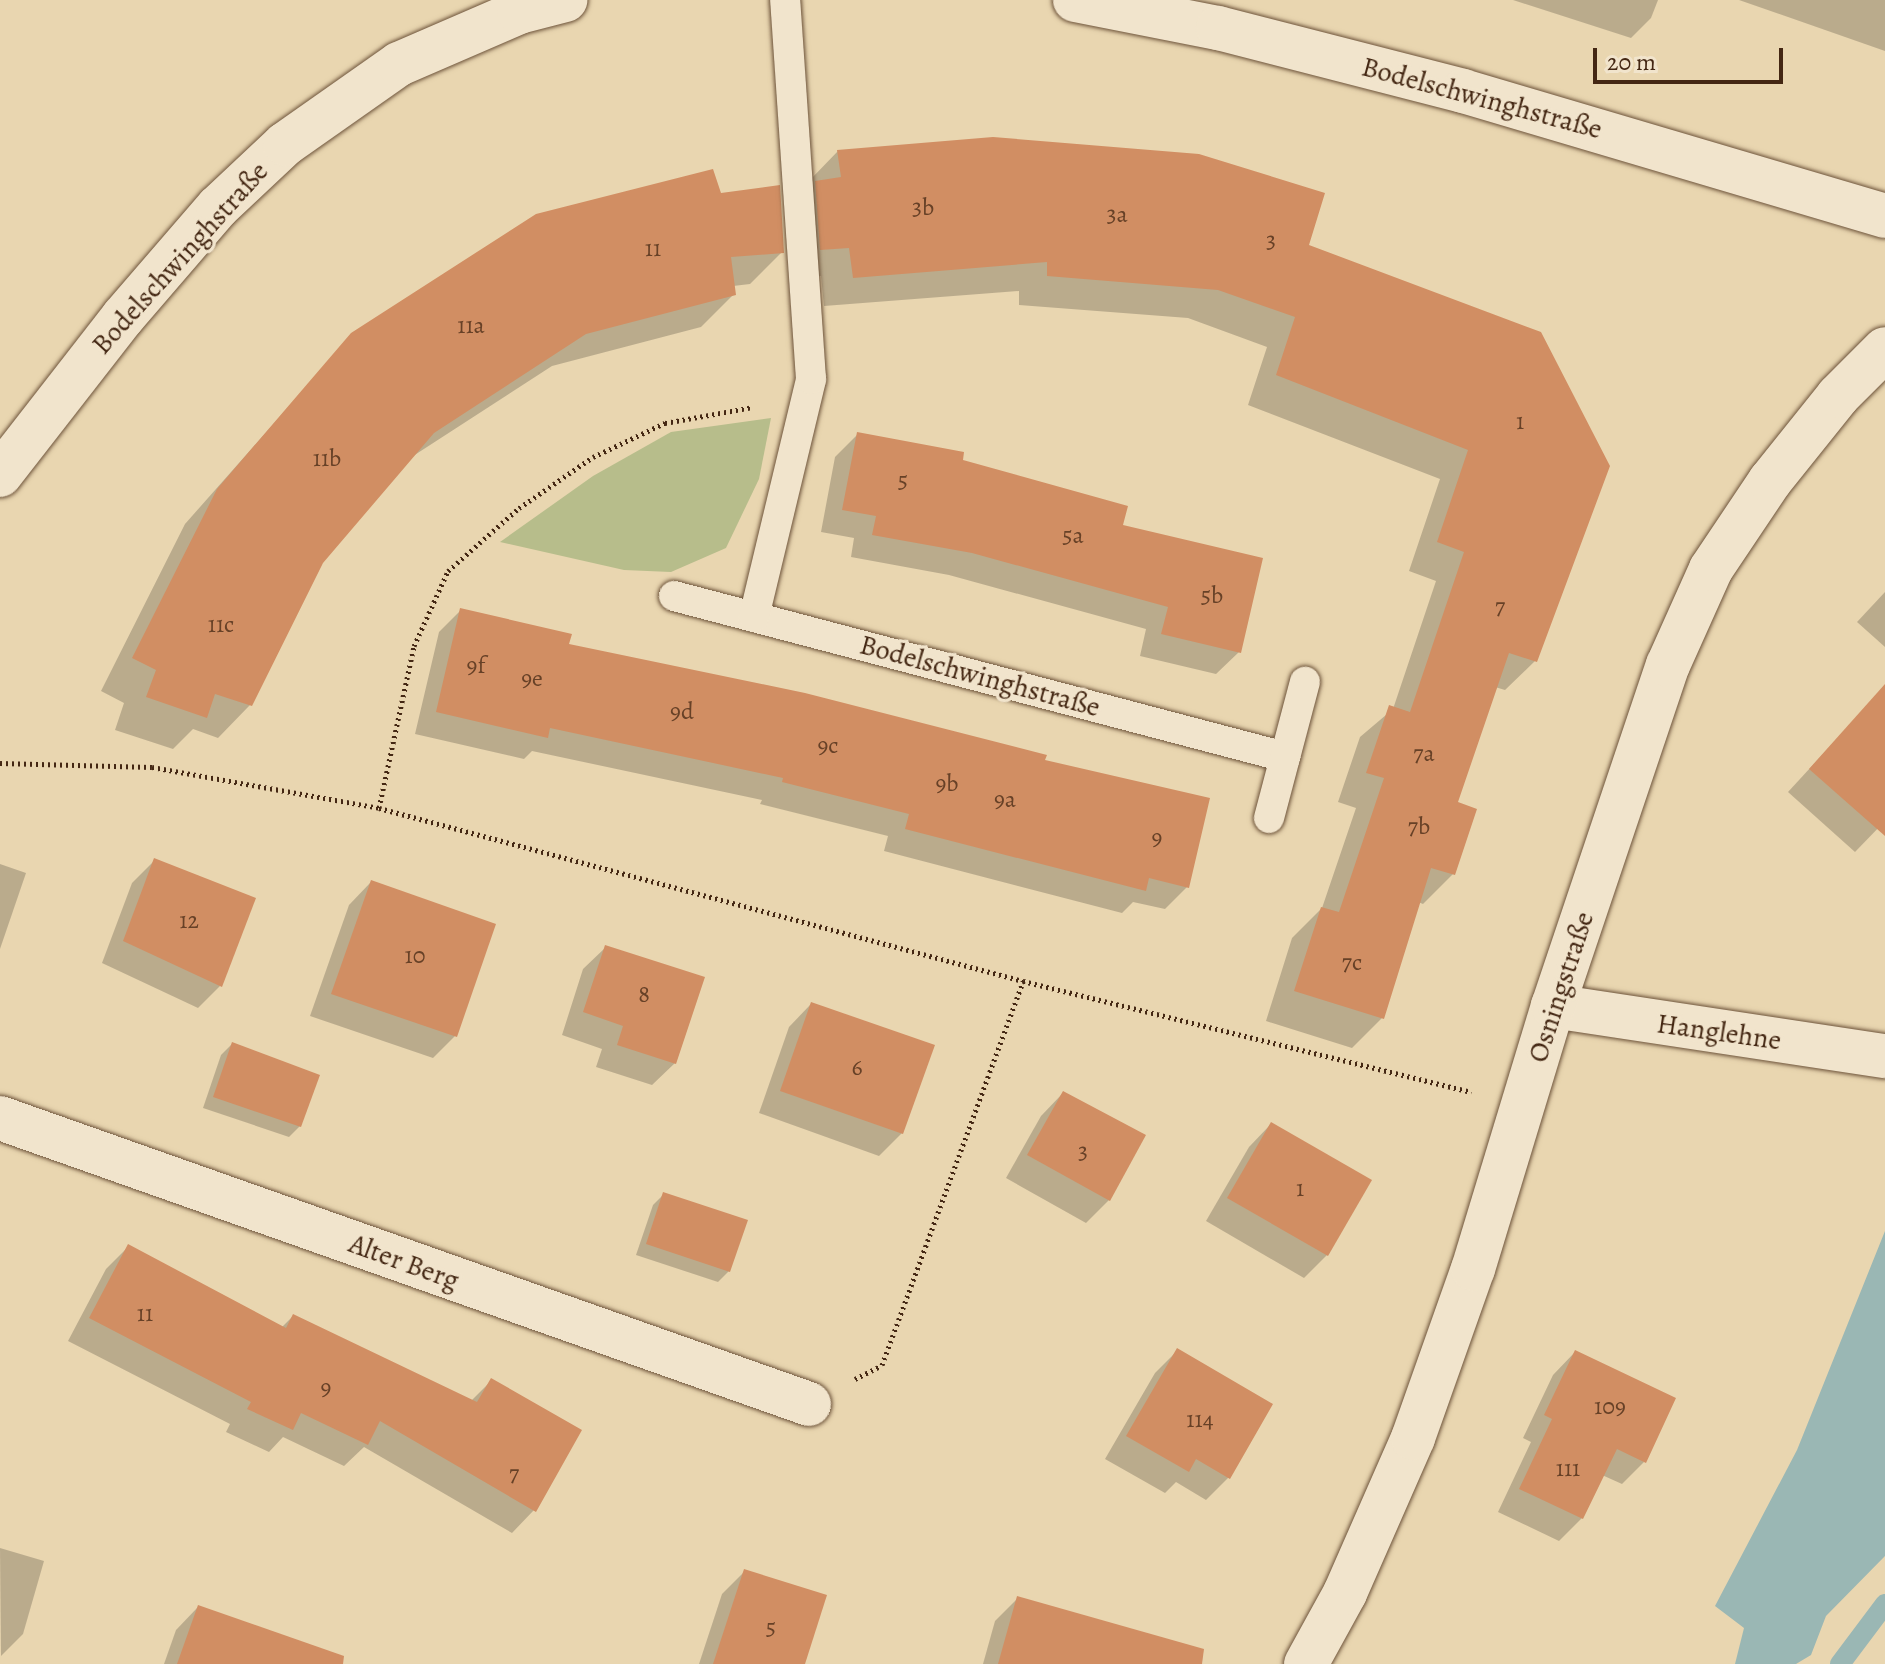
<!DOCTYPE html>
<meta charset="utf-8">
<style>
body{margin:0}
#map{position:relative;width:1885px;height:1664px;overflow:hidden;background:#e9d6b0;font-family:Alegreya,serif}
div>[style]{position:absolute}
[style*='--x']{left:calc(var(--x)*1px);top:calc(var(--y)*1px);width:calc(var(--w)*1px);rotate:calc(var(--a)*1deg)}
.green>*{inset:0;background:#b7bd8b}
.water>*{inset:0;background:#9ab7b4}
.shadow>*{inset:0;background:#0003}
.stream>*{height:20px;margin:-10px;padding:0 10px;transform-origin:10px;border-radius:10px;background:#9ab7b4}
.building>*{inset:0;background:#d18e63}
.path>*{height:5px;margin-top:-2.5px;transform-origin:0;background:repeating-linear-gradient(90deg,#442713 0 2px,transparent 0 6px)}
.roads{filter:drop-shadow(0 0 2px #6d533a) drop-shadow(0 0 2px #6d533a)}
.service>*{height:30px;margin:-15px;padding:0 15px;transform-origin:15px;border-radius:15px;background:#f1e4cc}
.minor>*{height:44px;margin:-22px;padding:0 22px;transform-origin:22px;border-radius:22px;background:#f1e4cc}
.tertiary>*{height:44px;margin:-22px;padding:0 22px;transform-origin:22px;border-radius:22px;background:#f1e4cc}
.secondary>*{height:44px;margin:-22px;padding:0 22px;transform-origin:22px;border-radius:22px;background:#f1e4cc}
span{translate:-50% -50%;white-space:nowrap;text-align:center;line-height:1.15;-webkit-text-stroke:7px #f1e4cc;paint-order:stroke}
.number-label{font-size:24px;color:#674127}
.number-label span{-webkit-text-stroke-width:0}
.street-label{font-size:28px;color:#442713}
.scale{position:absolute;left:1593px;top:48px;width:190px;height:36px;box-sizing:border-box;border:4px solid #442713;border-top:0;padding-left:10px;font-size:24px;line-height:28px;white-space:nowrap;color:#442713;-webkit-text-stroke:6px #f1e4cc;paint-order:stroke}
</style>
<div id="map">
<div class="green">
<div style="clip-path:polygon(771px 418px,759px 479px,726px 548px,671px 572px,624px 570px,500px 542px,593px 476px,671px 432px)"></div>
</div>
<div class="water">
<div style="clip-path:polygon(1885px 1231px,1885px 1556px,1826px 1616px,1811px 1655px,1796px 1664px,1735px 1664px,1744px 1628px,1715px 1606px,1797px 1450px)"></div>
</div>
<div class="shadow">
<div style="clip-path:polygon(1513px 0,1658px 0,1651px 18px,1631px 38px)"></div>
<div style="clip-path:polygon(1739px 0,1885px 0,1885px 51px)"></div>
<div style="clip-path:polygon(838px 151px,1306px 247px,1540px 334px,1535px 661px,1505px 690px,1495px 687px,1456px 804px,1453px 874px,1423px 904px,1418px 902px,1382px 1018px,1352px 1048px,1266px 1021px,1292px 938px,1322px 908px,1356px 808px,1338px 802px,1360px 737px,1393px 709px,1436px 581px,1409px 571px,1440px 479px,1248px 405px,1267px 347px,1188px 318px,1019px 305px,1019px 291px,824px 306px,821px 276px,791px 278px,809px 181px)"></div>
<div style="clip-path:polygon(719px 196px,782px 252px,750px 284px,733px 286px,734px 294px,701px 327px,552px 366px,410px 458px,322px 562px,250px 705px,218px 738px,193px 729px,173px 749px,115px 730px,124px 703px,101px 691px,185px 524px,353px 334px)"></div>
<div style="clip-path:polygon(858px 434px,960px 462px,1120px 526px,1239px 652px,1216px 674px,1140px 656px,1146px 629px,949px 575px,851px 557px,854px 538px,821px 532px,835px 457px)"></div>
<div style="clip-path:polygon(1885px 592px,1885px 647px,1857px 622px)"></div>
<div style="clip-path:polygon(461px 610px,567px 646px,1187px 887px,1165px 909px,1133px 902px,1122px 913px,884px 851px,888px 836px,760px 804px,762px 800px,532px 751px,524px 759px,415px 734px,439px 632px)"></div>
<div style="clip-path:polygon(1869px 704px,1885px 718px,1885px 821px,1855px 852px,1788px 792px)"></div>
<div style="clip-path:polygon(154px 861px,220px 986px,198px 1008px,102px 963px,132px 883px)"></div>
<div style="clip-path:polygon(0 864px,26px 873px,0 949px)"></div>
<div style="clip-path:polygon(371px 882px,455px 1036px,433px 1058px,310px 1016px,349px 905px)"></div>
<div style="clip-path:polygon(606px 947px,675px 1063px,652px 1085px,596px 1067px,602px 1049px,562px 1035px,583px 969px)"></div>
<div style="clip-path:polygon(811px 1004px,902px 1133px,879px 1156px,759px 1113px,789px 1027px)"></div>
<div style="clip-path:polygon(232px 1044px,300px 1126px,289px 1137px,203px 1108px,221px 1055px)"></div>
<div style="clip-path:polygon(1063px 1093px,1109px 1200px,1086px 1223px,1006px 1178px,1041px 1116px)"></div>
<div style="clip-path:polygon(1271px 1124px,1327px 1255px,1304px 1278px,1206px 1221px,1249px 1147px)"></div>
<div style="clip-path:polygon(664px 1194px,729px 1271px,718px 1282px,636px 1255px,653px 1205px)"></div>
<div style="clip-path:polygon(128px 1247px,281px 1328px,293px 1316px,471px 1401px,491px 1381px,534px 1510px,512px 1533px,364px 1447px,344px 1466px,283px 1437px,269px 1452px,226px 1432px,230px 1424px,68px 1341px,106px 1269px)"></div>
<div style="clip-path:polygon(1177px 1351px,1229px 1477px,1206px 1500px,1176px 1482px,1165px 1493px,1105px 1459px,1155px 1373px)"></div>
<div style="clip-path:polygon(1575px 1352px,1644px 1462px,1622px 1484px,1602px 1475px,1582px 1518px,1559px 1541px,1498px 1512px,1531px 1442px,1523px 1438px,1553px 1375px)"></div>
<div style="clip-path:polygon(0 1548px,44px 1561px,23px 1634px,1px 1656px)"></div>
<div style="clip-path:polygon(745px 1571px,803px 1664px,699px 1664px,722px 1594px)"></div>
<div style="clip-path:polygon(1018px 1598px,1143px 1664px,983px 1664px,995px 1621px)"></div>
<div style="clip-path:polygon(198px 1607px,275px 1664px,164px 1664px,176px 1630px)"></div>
</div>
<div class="stream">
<div style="--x:1840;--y:1664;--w:75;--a:-53.1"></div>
</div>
<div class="building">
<div style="clip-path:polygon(993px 137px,1199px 154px,1325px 193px,1309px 245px,1541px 332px,1610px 466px,1537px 662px,1509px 653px,1458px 802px,1477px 809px,1455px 875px,1431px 868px,1384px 1019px,1294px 991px,1321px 907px,1339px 912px,1384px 778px,1366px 773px,1389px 705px,1410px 712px,1464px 552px,1437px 542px,1468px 450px,1276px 375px,1295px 317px,1218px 290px,1047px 276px,1047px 262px,853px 278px,849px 248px,820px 250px,815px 181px,841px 177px,837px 150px)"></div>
<div style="clip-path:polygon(713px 169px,721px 193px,780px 185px,784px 253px,731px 257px,736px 295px,586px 334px,434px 433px,323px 563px,252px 706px,215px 694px,207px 718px,146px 697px,156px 670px,132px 658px,217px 489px,351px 333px,536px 214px)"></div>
<div style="clip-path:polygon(857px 432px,964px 452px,963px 460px,1128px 506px,1123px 525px,1263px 558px,1241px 653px,1161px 634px,1168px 607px,972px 553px,872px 535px,876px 516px,842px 510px)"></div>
<div style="clip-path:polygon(460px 608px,572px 634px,569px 644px,805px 693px,1047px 755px,1045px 760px,1210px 798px,1189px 888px,1149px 878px,1146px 891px,963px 844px,905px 829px,909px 814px,782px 782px,783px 778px,550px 728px,548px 738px,436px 712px)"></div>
<div style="clip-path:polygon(1885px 684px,1885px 836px,1809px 769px)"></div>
<div style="clip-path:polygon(154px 858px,256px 898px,222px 987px,123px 941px)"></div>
<div style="clip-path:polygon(371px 880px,496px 924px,457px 1037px,331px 994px)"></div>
<div style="clip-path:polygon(605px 945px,705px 977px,676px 1064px,617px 1045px,623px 1026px,583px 1012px)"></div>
<div style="clip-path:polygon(811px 1002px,935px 1045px,903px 1134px,780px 1091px)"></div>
<div style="clip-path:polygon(232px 1042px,320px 1075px,301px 1127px,213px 1097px)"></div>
<div style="clip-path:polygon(1063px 1091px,1146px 1135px,1110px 1201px,1027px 1155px)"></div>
<div style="clip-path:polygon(1271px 1122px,1372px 1180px,1328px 1256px,1227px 1198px)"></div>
<div style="clip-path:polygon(663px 1192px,748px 1220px,730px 1272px,646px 1244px)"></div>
<div style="clip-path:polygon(128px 1244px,286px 1328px,293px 1314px,477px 1402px,491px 1378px,582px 1430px,536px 1512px,380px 1421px,368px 1445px,301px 1413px,293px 1430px,247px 1409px,251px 1402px,89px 1318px)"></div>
<div style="clip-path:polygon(1177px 1348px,1273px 1404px,1230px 1479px,1196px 1459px,1189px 1472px,1126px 1436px)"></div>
<div style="clip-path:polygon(1575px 1350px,1676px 1398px,1646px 1463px,1617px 1449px,1583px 1519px,1519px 1489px,1552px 1419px,1544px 1415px)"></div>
<div style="clip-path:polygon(744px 1569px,827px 1595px,805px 1664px,713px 1664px)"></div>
<div style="clip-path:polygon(1017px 1596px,1204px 1649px,1202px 1664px,998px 1664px)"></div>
<div style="clip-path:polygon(198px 1605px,344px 1656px,343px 1664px,177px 1664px)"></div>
</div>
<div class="path">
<div style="--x:0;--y:763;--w:152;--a:1.5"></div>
<div style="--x:152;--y:767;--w:231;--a:10.2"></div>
<div style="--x:379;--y:808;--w:667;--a:15.04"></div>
<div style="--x:1023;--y:981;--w:462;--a:13.9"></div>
<div style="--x:379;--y:808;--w:166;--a:-77.8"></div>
<div style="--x:414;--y:646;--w:82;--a:-65.6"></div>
<div style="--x:448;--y:571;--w:95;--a:-41.6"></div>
<div style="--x:519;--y:508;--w:90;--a:-34.6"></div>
<div style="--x:593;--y:457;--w:80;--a:-25.3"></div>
<div style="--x:665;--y:423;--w:89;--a:-10.3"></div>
<div style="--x:855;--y:1379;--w:30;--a:-27"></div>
<div style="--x:882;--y:1365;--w:409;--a:-69.8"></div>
</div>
<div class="roads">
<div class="service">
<div style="--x:674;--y:596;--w:632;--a:14.76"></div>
<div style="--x:754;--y:617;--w:245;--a:-76.5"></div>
<div style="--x:811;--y:379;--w:380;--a:-93.9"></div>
<div style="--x:1269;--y:818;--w:141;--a:-75.2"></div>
</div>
<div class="minor">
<div style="--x:1553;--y:1006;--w:336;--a:8.6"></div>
<div style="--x:0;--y:1118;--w:858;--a:19.47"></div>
</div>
<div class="tertiary">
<div style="--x:1075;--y:0;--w:146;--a:11.1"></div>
<div style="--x:1218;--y:28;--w:253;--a:14.4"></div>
<div style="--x:1463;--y:91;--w:440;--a:16.5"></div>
<div style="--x:0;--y:475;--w:200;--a:-52.1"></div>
<div style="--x:123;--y:317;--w:145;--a:-49.2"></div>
<div style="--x:218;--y:207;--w:92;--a:-43.2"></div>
<div style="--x:285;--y:144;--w:139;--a:-35.1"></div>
<div style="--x:399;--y:64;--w:131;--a:-23.4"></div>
<div style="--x:519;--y:12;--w:48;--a:-14.6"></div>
</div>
<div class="secondary">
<div style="--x:1306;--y:1664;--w:81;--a:-61.2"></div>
<div style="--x:1345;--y:1593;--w:169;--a:-66.3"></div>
<div style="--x:1413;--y:1438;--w:179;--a:-70.5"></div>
<div style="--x:1473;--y:1269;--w:275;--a:-73.1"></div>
<div style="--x:1553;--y:1006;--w:360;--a:-71.4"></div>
<div style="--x:1668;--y:665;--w:105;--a:-65.9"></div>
<div style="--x:1711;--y:569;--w:106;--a:-56.2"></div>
<div style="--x:1770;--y:481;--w:109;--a:-51.3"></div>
<div style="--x:1838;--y:396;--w:66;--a:-45"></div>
</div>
</div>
<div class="number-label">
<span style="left:923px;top:208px">3b</span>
<span style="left:1117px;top:215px">3a</span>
<span style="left:1271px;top:241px">3</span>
<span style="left:653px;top:249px">11</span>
<span style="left:471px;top:326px">11a</span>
<span style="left:1520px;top:422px">1</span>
<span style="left:327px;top:459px">11b</span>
<span style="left:903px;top:481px">5</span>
<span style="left:1073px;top:536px">5a</span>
<span style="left:1212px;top:596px">5b</span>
<span style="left:1500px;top:607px">7</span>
<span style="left:221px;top:625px">11c</span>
<span style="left:476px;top:666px">9f</span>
<span style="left:532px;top:679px">9e</span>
<span style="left:682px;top:712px">9d</span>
<span style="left:828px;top:746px">9c</span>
<span style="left:1424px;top:754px">7a</span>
<span style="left:947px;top:784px">9b</span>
<span style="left:1005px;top:800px">9a</span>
<span style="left:1419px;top:827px">7b</span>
<span style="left:1157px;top:838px">9</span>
<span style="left:189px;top:921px">12</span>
<span style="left:415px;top:956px">10</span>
<span style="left:1352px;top:963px">7c</span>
<span style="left:644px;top:995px">8</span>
<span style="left:857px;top:1068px">6</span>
<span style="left:1083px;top:1152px">3</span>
<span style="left:1300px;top:1189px">1</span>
<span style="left:145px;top:1314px">11</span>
<span style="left:326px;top:1388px">9</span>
<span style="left:1610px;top:1407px">109</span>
<span style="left:1200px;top:1420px">114</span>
<span style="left:1568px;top:1469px">111</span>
<span style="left:514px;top:1474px">7</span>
<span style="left:771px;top:1628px">5</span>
</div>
<div class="street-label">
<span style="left:1482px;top:98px;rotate:15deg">Bodelschwinghstraße</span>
<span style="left:180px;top:258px;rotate:-48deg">Bodelschwinghstraße</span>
<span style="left:980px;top:676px;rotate:15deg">Bodelschwinghstraße</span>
<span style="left:1561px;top:987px;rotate:-72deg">Osningstraße</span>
<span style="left:1719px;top:1032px;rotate:8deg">Hanglehne</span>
<span style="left:404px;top:1262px;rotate:20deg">Alter Berg</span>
</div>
<div class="scale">20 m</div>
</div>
